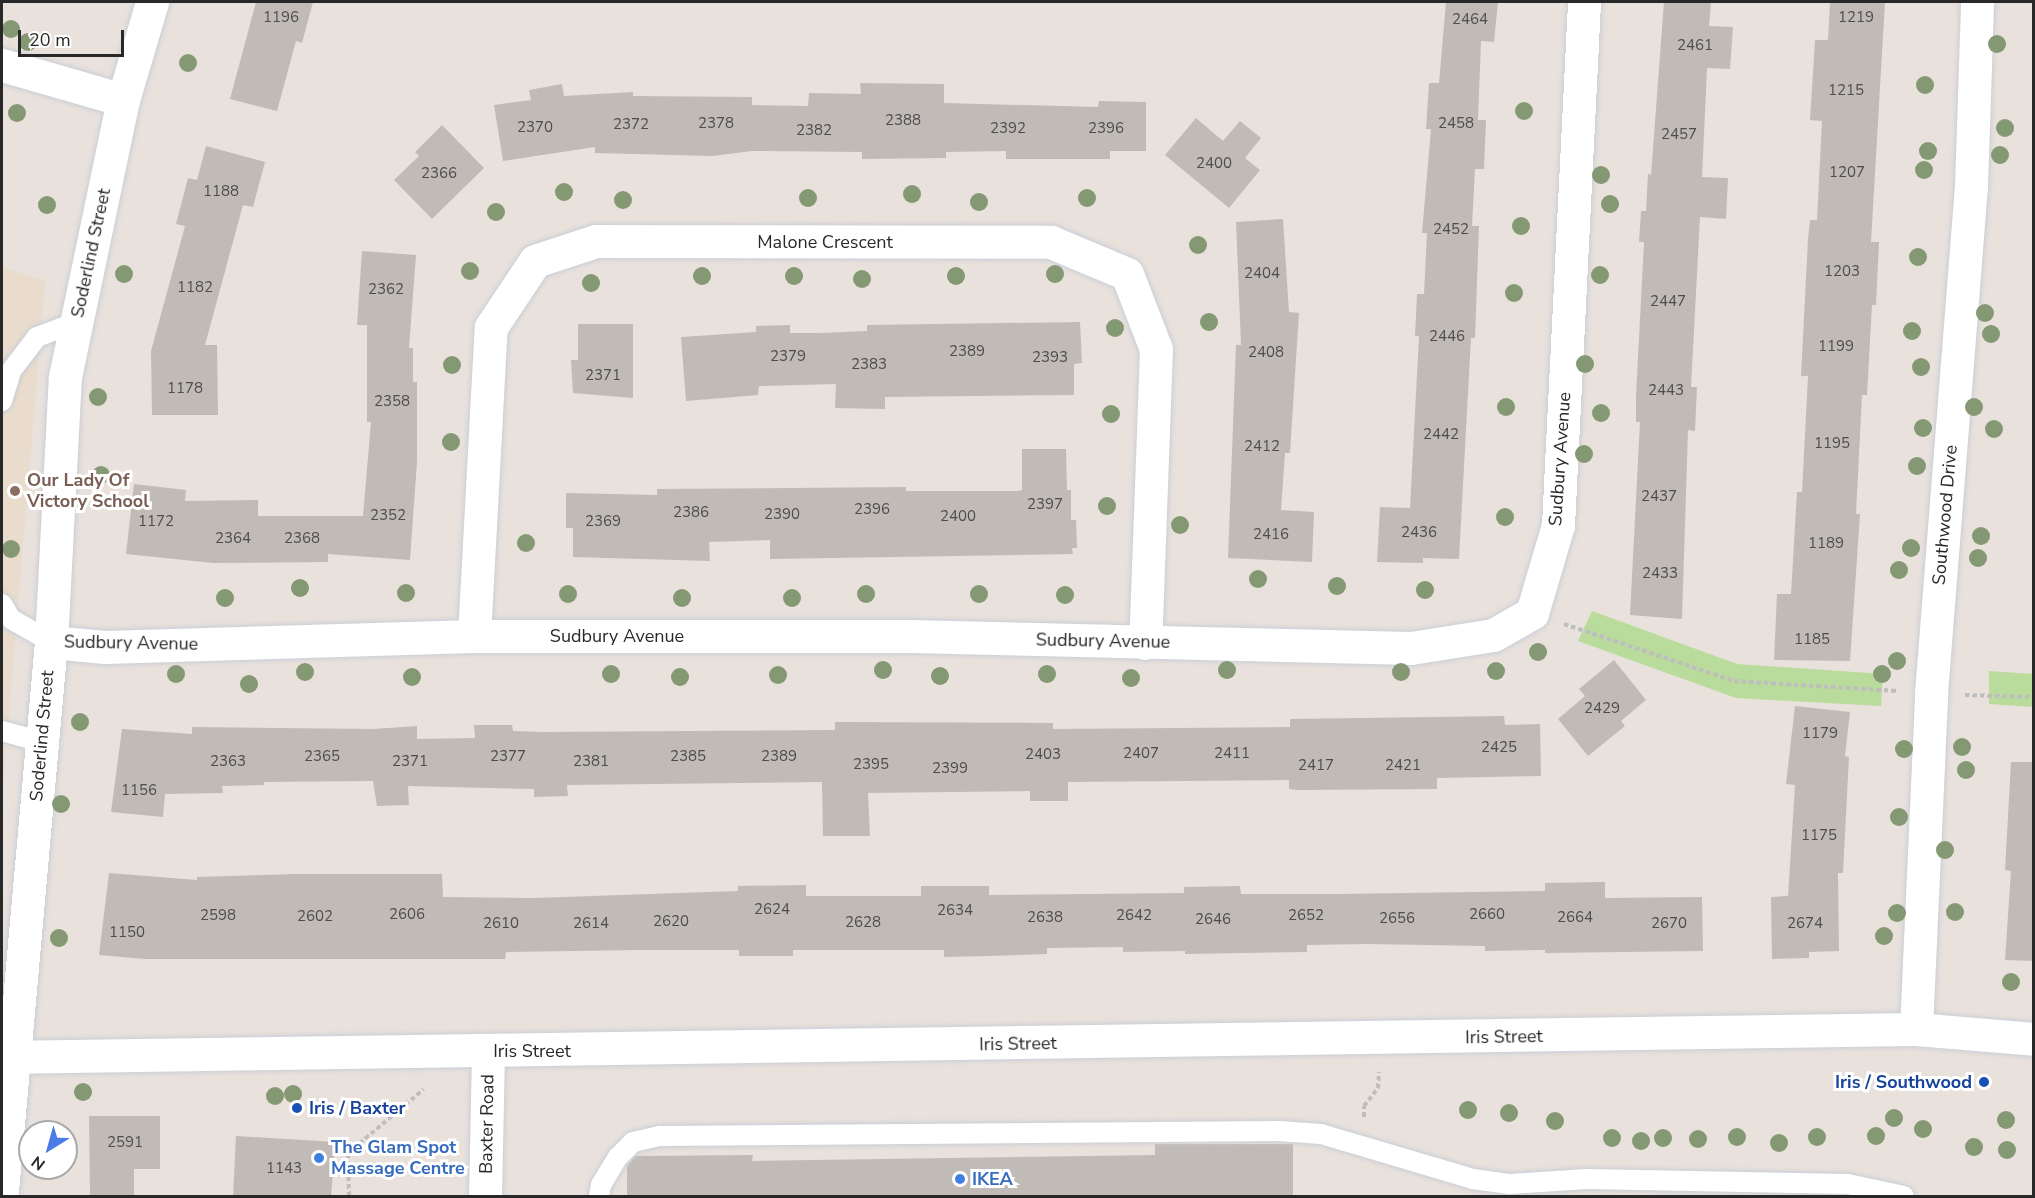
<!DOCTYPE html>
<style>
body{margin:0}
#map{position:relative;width:2035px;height:1198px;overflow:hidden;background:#e9e1db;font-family:"Nunito Sans",sans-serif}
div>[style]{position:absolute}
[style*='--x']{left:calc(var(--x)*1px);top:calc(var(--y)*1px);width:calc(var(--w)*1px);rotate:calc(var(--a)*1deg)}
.education>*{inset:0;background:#e9dccc}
.green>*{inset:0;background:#b9db9c}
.building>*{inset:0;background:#c1bbb7}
.path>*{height:4px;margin-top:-2px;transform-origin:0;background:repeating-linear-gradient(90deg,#bebebe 0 4.5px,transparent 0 7.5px)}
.roads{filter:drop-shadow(0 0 2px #c9ced8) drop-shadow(0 0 2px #c9ced8)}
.service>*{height:20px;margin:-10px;padding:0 10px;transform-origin:10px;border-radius:10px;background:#fff}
.minor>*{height:33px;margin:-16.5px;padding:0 16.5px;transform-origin:16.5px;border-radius:16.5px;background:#fff}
.tertiary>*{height:33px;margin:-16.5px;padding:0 16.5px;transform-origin:16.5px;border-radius:16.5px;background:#fff}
.trees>*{width:18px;height:18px;margin:-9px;border-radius:50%;background:#859874}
.dots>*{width:16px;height:16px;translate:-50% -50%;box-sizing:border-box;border:3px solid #fff;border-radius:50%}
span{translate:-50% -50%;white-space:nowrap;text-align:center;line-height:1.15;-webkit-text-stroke:6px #fff;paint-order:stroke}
.number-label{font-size:15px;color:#4e4d4c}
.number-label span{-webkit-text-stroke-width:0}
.street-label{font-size:18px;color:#282828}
.education-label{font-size:18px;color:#785e54;font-weight:700}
.left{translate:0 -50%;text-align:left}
.transit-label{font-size:18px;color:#164399;font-weight:700}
.right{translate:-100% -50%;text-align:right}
.shop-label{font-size:18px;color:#366cbe;font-weight:700}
.frame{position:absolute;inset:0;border:3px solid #282828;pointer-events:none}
.north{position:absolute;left:18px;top:1120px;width:60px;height:60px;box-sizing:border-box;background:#fff;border:2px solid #a9a9a9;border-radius:50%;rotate:217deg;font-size:16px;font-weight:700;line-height:24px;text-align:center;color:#282828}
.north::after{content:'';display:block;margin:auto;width:21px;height:27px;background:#4a7be7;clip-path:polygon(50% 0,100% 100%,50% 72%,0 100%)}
.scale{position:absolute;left:18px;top:30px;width:106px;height:27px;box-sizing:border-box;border:3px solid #282828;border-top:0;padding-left:8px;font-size:18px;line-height:21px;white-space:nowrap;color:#282828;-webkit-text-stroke:4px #fff;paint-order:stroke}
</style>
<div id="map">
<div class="education">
<div style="clip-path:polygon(2px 268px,45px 280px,2px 796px)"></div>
</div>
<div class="green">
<div style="clip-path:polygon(1592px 611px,1737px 664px,1883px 674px,1881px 706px,1736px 698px,1578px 641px)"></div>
<div style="clip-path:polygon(1989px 671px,2033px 674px,2033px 707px,1989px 704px)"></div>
</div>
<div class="building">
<div style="clip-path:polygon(256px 2px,313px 2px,302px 43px,296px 41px,277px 111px,230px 99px)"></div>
<div style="clip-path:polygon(1446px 2px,1498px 2px,1494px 42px,1481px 41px,1478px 120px,1486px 120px,1484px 169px,1475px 169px,1472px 226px,1479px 226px,1475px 338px,1471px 338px,1459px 559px,1423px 558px,1423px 563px,1377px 562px,1380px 507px,1410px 508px,1419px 336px,1415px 336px,1417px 294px,1424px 294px,1427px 233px,1422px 233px,1431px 129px,1426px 129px,1429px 83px,1439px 83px)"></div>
<div style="clip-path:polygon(1664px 2px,1711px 2px,1709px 26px,1733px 27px,1730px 69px,1707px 68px,1702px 177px,1728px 178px,1726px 219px,1700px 217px,1691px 387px,1697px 387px,1695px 431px,1688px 430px,1682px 619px,1630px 615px,1640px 422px,1636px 422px,1636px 396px,1644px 242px,1639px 242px,1641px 211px,1646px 211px,1648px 174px,1651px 175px)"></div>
<div style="clip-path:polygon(1830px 2px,1885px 2px,1871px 242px,1879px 242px,1876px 305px,1872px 305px,1867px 395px,1862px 395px,1856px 514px,1860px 514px,1850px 661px,1774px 660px,1777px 594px,1791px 594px,1797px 492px,1802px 492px,1808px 376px,1801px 376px,1808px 239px,1810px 220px,1817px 220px,1822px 121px,1810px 120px,1815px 40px,1828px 40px)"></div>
<div style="clip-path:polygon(860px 83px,944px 84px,944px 103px,1098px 107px,1099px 101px,1146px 102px,1146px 151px,1110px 151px,1110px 159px,1006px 159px,1006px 151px,946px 152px,946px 158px,862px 159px,862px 152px,752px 151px,712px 156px,595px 153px,595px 147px,503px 161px,494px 105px,531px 100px,529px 90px,562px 84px,564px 96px,633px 92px,633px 96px,752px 97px,752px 105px,808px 106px,809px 93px,861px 94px)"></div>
<div style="clip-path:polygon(1196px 118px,1223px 141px,1240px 121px,1261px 138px,1245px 158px,1260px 170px,1229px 208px,1165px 155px)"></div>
<div style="clip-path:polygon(442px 125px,484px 168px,432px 219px,394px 180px,419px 156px,415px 152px)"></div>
<div style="clip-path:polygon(206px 146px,265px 162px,253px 207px,243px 205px,205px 345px,217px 345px,218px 415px,152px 415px,151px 351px,185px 226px,176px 224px,188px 178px,197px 180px)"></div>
<div style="clip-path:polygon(1283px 219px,1289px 312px,1299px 313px,1290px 453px,1285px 453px,1281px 510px,1314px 512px,1312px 562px,1228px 558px,1236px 345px,1241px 345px,1236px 222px)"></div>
<div style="clip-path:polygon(362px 251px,416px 255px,409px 348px,413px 348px,413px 382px,417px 382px,417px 462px,410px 560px,328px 554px,328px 562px,213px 563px,126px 554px,134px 484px,186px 490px,185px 501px,258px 500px,258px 516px,363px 516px,371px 422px,367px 422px,367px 325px,357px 325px)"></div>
<div style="clip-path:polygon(1080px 322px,1082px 363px,1074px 364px,1074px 395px,885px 397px,885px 409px,835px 408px,836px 384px,759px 386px,758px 395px,686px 401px,681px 337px,756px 332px,756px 326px,790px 325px,790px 333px,820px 333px,867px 331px,867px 325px)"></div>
<div style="clip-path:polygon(578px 324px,633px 324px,633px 398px,573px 393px,571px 360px,578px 360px)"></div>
<div style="clip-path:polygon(1022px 449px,1066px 449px,1067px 490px,1071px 490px,1071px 520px,1076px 520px,1077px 548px,1072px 548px,1073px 554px,770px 559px,770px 540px,709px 542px,710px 561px,573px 557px,573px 528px,566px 528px,566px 493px,657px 495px,657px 489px,906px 487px,906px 491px,1018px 491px,1022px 490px)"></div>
<div style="clip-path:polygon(1614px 660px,1646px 700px,1621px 721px,1625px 726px,1588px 756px,1558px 719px,1585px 696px,1579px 689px)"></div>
<div style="clip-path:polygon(1795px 706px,1850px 712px,1845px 756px,1849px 757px,1843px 873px,1838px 873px,1839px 951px,1809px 952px,1809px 958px,1772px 959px,1771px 897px,1788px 896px,1795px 785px,1786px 784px)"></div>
<div style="clip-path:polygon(1504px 716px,1505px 725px,1540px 724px,1541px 776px,1437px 778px,1437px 789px,1297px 790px,1289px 789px,1289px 780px,1068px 782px,1068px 801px,1030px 801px,1030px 791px,868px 793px,870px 836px,823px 836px,822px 782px,567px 785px,568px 796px,534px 797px,534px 789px,408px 786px,409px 805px,377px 806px,373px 781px,264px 782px,264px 785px,222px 786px,223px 793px,165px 794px,163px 817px,111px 812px,122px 729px,192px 734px,192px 727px,373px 729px,417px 726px,417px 739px,475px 738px,474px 725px,512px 725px,513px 731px,542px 732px,835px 730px,835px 722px,1053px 723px,1053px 729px,1290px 727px,1290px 719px)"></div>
<div style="clip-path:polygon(2011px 762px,2034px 762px,2034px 961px,2005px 960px,2011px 871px,2005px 870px)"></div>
<div style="clip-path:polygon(109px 873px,197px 880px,197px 877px,295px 874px,442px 874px,443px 897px,534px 898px,738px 891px,738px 886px,806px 885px,806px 896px,921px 896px,921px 886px,989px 886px,989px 895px,1184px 893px,1184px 887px,1240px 886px,1241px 894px,1338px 894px,1545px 891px,1545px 883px,1605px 882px,1605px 898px,1702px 897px,1703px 951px,1545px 953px,1545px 950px,1485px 951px,1485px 946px,1367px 944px,1307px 945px,1307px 952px,1185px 954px,1185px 951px,1123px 952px,1123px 947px,1047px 948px,1047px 954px,989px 956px,944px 957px,944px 950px,793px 950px,793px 956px,739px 956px,739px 950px,639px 950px,506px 952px,505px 959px,145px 959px,99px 955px)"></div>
<div style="clip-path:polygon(89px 1116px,160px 1116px,160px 1169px,134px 1169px,134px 1197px,90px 1197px)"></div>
<div style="clip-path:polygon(236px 1136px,335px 1142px,331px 1197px,233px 1197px)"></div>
<div style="clip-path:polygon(1155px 1144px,1293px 1144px,1293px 1197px,627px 1197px,627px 1166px,635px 1156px,753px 1155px,752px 1161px,1155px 1155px)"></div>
</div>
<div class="path">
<div style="--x:1564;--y:624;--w:179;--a:18.5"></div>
<div style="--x:1734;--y:681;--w:164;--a:3.5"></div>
<div style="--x:1965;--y:695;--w:69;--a:1.7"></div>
<div style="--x:1364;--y:1117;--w:11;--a:-90"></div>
<div style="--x:1364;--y:1106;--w:23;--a:-52"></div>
<div style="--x:1378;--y:1088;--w:16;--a:-86"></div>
<div style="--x:349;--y:1196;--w:43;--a:-91.3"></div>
<div style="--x:348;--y:1153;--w:99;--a:-40.1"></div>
</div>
<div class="roads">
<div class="service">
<div style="--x:2;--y:401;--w:31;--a:-73"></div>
<div style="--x:11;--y:371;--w:43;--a:-52.6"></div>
<div style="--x:37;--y:337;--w:43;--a:-20.6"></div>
<div style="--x:2;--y:604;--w:17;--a:59"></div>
<div style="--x:11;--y:619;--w:46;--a:29.9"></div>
<div style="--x:2;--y:731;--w:41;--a:15.4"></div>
<div style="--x:599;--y:1196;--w:11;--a:-80"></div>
<div style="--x:601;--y:1185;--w:33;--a:-59"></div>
<div style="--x:618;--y:1157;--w:21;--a:-45"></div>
<div style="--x:633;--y:1142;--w:28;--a:-13"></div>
<div style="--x:660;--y:1136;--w:619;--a:-0.46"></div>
<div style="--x:1279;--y:1131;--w:42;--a:4.1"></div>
<div style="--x:1321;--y:1134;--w:159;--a:16.5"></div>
<div style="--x:1473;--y:1179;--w:37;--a:8"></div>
<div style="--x:1510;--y:1184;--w:77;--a:-3.7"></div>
<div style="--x:1587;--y:1179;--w:261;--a:1.1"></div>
<div style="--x:1848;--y:1184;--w:57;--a:12.1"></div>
</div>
<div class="minor">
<div style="--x:2;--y:65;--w:126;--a:16.1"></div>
<div style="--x:474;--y:636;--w:309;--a:-86.9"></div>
<div style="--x:491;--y:327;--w:79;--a:-56.3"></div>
<div style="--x:535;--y:261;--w:64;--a:-18.2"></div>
<div style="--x:596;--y:241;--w:455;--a:0.1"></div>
<div style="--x:1051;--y:242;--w:82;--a:22.8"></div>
<div style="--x:1127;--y:274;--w:80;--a:68.9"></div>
<div style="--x:1156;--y:349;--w:294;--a:92.1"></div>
<div style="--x:51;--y:642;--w:54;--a:5.3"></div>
<div style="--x:105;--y:647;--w:369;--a:-1.7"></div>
<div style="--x:474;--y:636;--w:436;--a:0"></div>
<div style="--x:910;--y:636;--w:501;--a:1.37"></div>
<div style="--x:1411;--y:648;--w:83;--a:-9"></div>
<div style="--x:1493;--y:635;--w:45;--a:-29.4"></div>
<div style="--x:1532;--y:613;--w:92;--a:-73.5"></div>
<div style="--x:1558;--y:525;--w:524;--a:-87.15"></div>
<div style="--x:1916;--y:1029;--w:336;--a:-87.4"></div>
<div style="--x:1931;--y:693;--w:509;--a:-85.49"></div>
<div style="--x:1971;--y:186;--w:184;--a:-88.1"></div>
<div style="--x:2;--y:1191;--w:551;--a:-84.9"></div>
<div style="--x:51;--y:642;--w:265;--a:-87"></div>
<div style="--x:65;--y:377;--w:283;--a:-78.2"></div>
<div style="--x:123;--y:100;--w:102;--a:-73.5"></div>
<div style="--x:485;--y:1196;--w:145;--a:-88.8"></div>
</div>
<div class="tertiary">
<div style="--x:2;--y:1057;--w:1914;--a:-0.84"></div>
<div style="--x:1916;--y:1029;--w:118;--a:4.8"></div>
</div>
</div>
<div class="trees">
<div style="left:11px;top:29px"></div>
<div style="left:28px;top:42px"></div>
<div style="left:1997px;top:44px"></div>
<div style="left:188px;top:63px"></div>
<div style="left:1925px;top:85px"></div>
<div style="left:1524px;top:111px"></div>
<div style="left:17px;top:113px"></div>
<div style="left:2005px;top:128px"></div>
<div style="left:1928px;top:151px"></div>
<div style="left:2000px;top:155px"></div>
<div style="left:1924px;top:170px"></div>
<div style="left:1601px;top:175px"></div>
<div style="left:564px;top:192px"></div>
<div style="left:912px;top:194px"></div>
<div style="left:808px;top:198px"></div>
<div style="left:1087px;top:198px"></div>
<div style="left:623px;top:200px"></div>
<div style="left:979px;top:202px"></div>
<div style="left:1610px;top:204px"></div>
<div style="left:47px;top:205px"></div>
<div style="left:496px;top:212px"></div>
<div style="left:1521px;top:226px"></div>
<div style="left:1198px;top:245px"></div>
<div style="left:1918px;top:257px"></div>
<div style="left:470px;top:271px"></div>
<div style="left:124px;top:274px"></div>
<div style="left:1055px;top:274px"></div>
<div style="left:1600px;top:275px"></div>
<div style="left:702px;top:276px"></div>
<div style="left:794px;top:276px"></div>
<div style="left:956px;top:276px"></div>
<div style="left:862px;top:279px"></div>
<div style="left:591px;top:283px"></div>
<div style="left:1514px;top:293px"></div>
<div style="left:1985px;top:313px"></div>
<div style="left:1209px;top:322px"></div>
<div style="left:1115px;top:328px"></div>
<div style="left:1912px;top:331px"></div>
<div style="left:1991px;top:334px"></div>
<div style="left:1585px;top:364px"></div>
<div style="left:452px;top:365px"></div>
<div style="left:1921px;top:367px"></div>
<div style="left:98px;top:397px"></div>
<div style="left:1506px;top:407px"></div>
<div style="left:1974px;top:407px"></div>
<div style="left:1601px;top:413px"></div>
<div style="left:1111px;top:414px"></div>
<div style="left:1923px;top:428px"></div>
<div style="left:1994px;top:429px"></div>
<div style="left:451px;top:442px"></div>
<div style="left:1584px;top:454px"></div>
<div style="left:1917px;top:466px"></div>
<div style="left:101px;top:475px"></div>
<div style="left:1107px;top:506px"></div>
<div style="left:1505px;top:517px"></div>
<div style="left:1180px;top:525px"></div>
<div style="left:1981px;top:536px"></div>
<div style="left:526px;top:543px"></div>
<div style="left:1911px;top:548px"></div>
<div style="left:11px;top:549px"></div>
<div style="left:1978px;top:558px"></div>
<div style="left:1899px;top:570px"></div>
<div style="left:1258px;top:579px"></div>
<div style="left:1337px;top:586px"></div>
<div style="left:300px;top:588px"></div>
<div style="left:1425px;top:590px"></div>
<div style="left:406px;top:593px"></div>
<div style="left:568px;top:594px"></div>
<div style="left:866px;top:594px"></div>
<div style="left:979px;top:594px"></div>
<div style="left:1065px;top:595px"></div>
<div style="left:225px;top:598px"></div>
<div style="left:682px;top:598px"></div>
<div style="left:792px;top:598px"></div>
<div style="left:1538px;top:652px"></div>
<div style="left:1897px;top:661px"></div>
<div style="left:883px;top:670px"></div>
<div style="left:1227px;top:670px"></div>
<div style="left:1496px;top:671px"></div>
<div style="left:305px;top:672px"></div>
<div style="left:1401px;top:672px"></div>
<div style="left:176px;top:674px"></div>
<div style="left:611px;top:674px"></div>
<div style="left:1047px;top:674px"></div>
<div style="left:1882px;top:674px"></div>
<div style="left:778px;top:675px"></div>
<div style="left:940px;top:676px"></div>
<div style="left:412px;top:677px"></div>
<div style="left:680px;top:677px"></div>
<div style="left:1131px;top:678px"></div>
<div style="left:249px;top:684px"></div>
<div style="left:80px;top:722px"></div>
<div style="left:1962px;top:747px"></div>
<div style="left:1904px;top:749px"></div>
<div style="left:1966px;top:770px"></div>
<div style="left:61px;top:804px"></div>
<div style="left:1899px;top:817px"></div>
<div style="left:1945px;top:850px"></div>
<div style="left:1955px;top:912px"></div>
<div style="left:1897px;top:913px"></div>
<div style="left:1884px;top:936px"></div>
<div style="left:59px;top:938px"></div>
<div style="left:2011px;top:982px"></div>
<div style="left:83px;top:1092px"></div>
<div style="left:293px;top:1094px"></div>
<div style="left:275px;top:1096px"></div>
<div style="left:1468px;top:1110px"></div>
<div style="left:1509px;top:1113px"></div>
<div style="left:1894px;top:1118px"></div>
<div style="left:2006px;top:1120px"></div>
<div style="left:1555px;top:1121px"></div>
<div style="left:1923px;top:1129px"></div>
<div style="left:1876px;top:1136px"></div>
<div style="left:1737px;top:1137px"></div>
<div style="left:1817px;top:1137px"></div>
<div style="left:1612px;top:1138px"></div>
<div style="left:1663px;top:1138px"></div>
<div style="left:1698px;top:1139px"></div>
<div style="left:1641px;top:1141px"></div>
<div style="left:1779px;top:1143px"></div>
<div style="left:1974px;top:1147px"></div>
<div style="left:2007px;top:1150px"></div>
</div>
<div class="dots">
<div style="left:15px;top:491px;background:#8d6e63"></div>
<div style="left:1984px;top:1082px;background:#1a4fb4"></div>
<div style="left:297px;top:1108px;background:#1a4fb4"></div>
<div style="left:319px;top:1158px;background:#3f7fe0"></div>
<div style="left:960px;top:1179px;background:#3f7fe0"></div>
</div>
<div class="number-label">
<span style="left:281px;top:18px">1196</span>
<span style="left:1856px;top:18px">1219</span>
<span style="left:1470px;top:20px">2464</span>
<span style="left:1695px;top:46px">2461</span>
<span style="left:1846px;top:91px">1215</span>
<span style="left:903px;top:121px">2388</span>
<span style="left:716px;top:124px">2378</span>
<span style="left:1456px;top:124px">2458</span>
<span style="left:631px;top:125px">2372</span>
<span style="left:535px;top:128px">2370</span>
<span style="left:1008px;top:129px">2392</span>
<span style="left:1106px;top:129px">2396</span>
<span style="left:814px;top:131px">2382</span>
<span style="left:1679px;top:135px">2457</span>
<span style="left:1214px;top:164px">2400</span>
<span style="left:1847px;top:173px">1207</span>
<span style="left:439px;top:174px">2366</span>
<span style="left:221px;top:192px">1188</span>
<span style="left:1451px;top:230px">2452</span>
<span style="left:1842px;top:272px">1203</span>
<span style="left:1262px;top:274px">2404</span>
<span style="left:195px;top:288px">1182</span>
<span style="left:386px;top:290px">2362</span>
<span style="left:1668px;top:302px">2447</span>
<span style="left:1447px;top:337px">2446</span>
<span style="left:1836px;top:347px">1199</span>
<span style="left:967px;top:352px">2389</span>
<span style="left:1266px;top:353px">2408</span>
<span style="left:788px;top:357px">2379</span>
<span style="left:1050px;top:358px">2393</span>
<span style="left:869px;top:365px">2383</span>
<span style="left:603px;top:376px">2371</span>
<span style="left:185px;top:389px">1178</span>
<span style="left:1666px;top:391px">2443</span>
<span style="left:392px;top:402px">2358</span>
<span style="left:1441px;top:435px">2442</span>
<span style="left:1832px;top:444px">1195</span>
<span style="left:1262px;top:447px">2412</span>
<span style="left:1659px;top:497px">2437</span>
<span style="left:1045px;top:505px">2397</span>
<span style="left:872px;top:510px">2396</span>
<span style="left:691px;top:513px">2386</span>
<span style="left:782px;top:515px">2390</span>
<span style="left:388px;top:516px">2352</span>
<span style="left:958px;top:517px">2400</span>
<span style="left:156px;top:522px">1172</span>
<span style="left:603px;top:522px">2369</span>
<span style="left:1419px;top:533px">2436</span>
<span style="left:1271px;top:535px">2416</span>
<span style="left:233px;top:539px">2364</span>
<span style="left:302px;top:539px">2368</span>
<span style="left:1826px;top:544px">1189</span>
<span style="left:1660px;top:574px">2433</span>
<span style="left:1812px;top:640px">1185</span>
<span style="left:1602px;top:709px">2429</span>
<span style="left:1820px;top:734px">1179</span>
<span style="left:1499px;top:748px">2425</span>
<span style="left:1141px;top:754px">2407</span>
<span style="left:1232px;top:754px">2411</span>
<span style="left:1043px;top:755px">2403</span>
<span style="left:322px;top:757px">2365</span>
<span style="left:508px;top:757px">2377</span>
<span style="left:688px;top:757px">2385</span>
<span style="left:779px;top:757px">2389</span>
<span style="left:228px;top:762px">2363</span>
<span style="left:410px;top:762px">2371</span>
<span style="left:591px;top:762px">2381</span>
<span style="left:871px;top:765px">2395</span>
<span style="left:1316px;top:766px">2417</span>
<span style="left:1403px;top:766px">2421</span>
<span style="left:950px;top:769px">2399</span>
<span style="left:139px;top:791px">1156</span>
<span style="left:1819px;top:836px">1175</span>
<span style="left:772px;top:910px">2624</span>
<span style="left:955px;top:911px">2634</span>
<span style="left:407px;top:915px">2606</span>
<span style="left:1487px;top:915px">2660</span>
<span style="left:218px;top:916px">2598</span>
<span style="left:1134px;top:916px">2642</span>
<span style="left:1306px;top:916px">2652</span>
<span style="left:315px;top:917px">2602</span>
<span style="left:1045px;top:918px">2638</span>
<span style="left:1575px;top:918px">2664</span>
<span style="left:1397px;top:919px">2656</span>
<span style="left:1213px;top:920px">2646</span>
<span style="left:671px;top:922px">2620</span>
<span style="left:863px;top:923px">2628</span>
<span style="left:501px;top:924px">2610</span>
<span style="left:591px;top:924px">2614</span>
<span style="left:1669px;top:924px">2670</span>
<span style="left:1805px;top:924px">2674</span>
<span style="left:127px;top:933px">1150</span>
<span style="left:125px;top:1143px">2591</span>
<span style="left:284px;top:1169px">1143</span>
</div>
<div class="street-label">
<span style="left:825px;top:242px">Malone Crescent</span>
<span style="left:91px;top:253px;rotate:-78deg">Soderlind Street</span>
<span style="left:1560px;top:459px;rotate:-86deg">Sudbury Avenue</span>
<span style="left:1945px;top:515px;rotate:-85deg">Southwood Drive</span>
<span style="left:617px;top:636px">Sudbury Avenue</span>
<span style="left:1103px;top:641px;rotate:1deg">Sudbury Avenue</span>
<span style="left:131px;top:643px;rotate:1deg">Sudbury Avenue</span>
<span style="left:42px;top:736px;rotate:-85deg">Soderlind Street</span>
<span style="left:1504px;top:1037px;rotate:-1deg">Iris Street</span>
<span style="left:1018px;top:1044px;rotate:-1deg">Iris Street</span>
<span style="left:532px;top:1051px">Iris Street</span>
<span style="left:487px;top:1124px;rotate:-89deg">Baxter Road</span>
</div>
<div class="education-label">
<span class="left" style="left:27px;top:491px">Our Lady Of<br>Victory School</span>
</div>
<div class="transit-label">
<span class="right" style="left:1972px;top:1082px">Iris / Southwood</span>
<span class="left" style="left:309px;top:1108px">Iris / Baxter</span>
</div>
<div class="shop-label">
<span class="left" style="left:331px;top:1158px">The Glam Spot<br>Massage Centre</span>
<span class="left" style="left:972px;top:1179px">IKEA</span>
</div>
<div class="frame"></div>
<div class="north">N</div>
<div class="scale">20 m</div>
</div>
